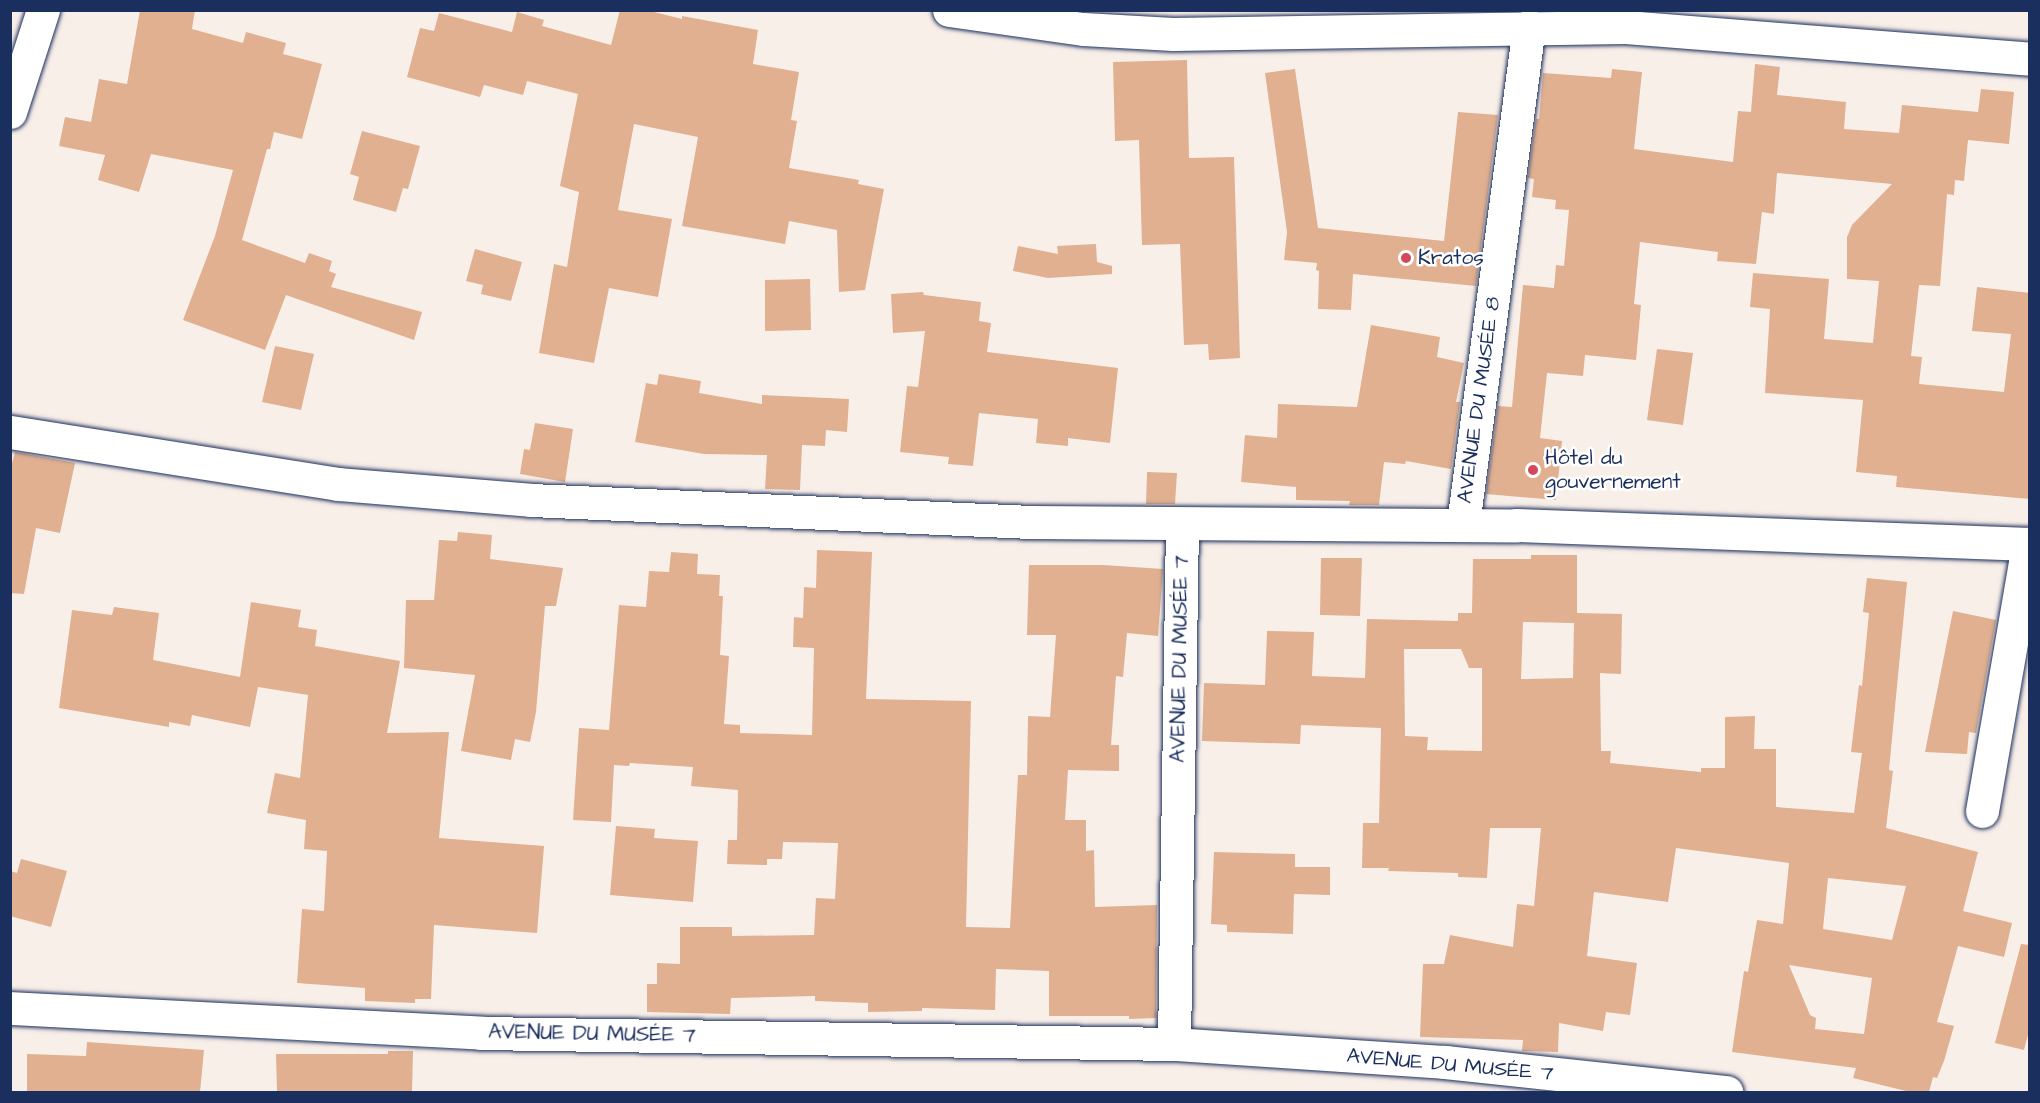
<!DOCTYPE html>
<meta charset="utf-8">
<style>
body{margin:0}
#map{position:relative;width:2040px;height:1103px;overflow:hidden;background:#f9efe9;font-family:"Architects Daughter",sans-serif}
div>[style]{position:absolute}
[style*='--x']{left:calc(var(--x)*1px);top:calc(var(--y)*1px);width:calc(var(--w)*1px);rotate:calc(var(--a)*1deg)}
.building>*{inset:0;background:#e0b091}
.roads{filter:drop-shadow(0 0 2px #1b2f5e) drop-shadow(0 0 2px #1b2f5e)}
.minor>*{height:33px;margin:-16.5px;padding:0 16.5px;transform-origin:16.5px;border-radius:16.5px;background:#fff}
.dots>*{width:16px;height:16px;translate:-50% -50%;box-sizing:border-box;border:3px solid #fff;border-radius:50%}
span{translate:-50% -50%;white-space:nowrap;text-align:center;line-height:1.15;-webkit-text-stroke:5px #fff;paint-order:stroke}
.poi-label{font-size:21px;color:#1b2f5e}
.left{translate:0 -50%;text-align:left}
.street-label{font-size:21px;color:#1b2f5e}
.frame{position:absolute;inset:0;border:12px solid #1b2f5e;pointer-events:none}
</style>
<div id="map">
<div class="building">
<div style="clip-path:polygon(140px 10px,195px 10px,192px 29px,243px 43px,246px 32px,286px 43px,283px 54px,322px 64px,302px 139px,274px 132px,270px 149px,267px 149px,242px 240px,305px 263px,309px 253px,332px 261px,329px 271px,336px 274px,331px 287px,422px 312px,414px 340px,286px 295px,265px 350px,183px 320px,215px 236px,233px 170px,151px 154px,139px 192px,98px 180px,105px 155px,59px 146px,65px 117px,91px 122px,99px 79px,127px 84px)"></div>
<div style="clip-path:polygon(620px 10px,646px 10px,682px 19px,682px 16px,758px 30px,753px 64px,799px 72px,791px 120px,797px 121px,789px 168px,859px 180px,858px 184px,884px 189px,865px 290px,839px 292px,837px 230px,789px 221px,785px 244px,682px 226px,698px 137px,634px 124px,618px 210px,672px 219px,658px 297px,609px 288px,594px 363px,539px 353px,554px 264px,567px 267px,579px 192px,560px 186px,578px 94px,527px 81px,523px 95px,484px 85px,480px 97px,407px 77px,420px 28px,434px 31px,439px 13px,512px 32px,517px 12px,544px 20px,542px 26px,611px 45px)"></div>
<div style="clip-path:polygon(1187px 60px,1189px 158px,1234px 157px,1240px 358px,1209px 360px,1208px 344px,1184px 345px,1180px 244px,1142px 245px,1139px 140px,1115px 141px,1113px 62px)"></div>
<div style="clip-path:polygon(1755px 64px,1780px 67px,1777px 95px,1846px 102px,1844px 129px,1899px 133px,1902px 105px,1978px 112px,1981px 89px,2014px 92px,2009px 144px,1968px 140px,1964px 181px,1955px 180px,1954px 195px,1947px 194px,1940px 286px,1919px 285px,1911px 356px,1922px 357px,1919px 384px,2004px 392px,2011px 334px,1972px 331px,1977px 287px,2030px 293px,2030px 499px,1896px 487px,1897px 476px,1856px 472px,1863px 400px,1765px 393px,1770px 309px,1750px 307px,1753px 273px,1829px 279px,1824px 339px,1873px 343px,1879px 281px,1847px 279px,1847px 237px,1852px 225px,1892px 184px,1777px 173px,1774px 214px,1762px 212px,1756px 264px,1717px 261px,1718px 252px,1640px 242px,1634px 304px,1641px 305px,1636px 360px,1585px 355px,1583px 376px,1547px 373px,1540px 438px,1562px 441px,1556px 500px,1486px 494px,1498px 406px,1512px 407px,1523px 285px,1554px 288px,1556px 265px,1564px 266px,1569px 210px,1555px 209px,1556px 200px,1532px 197px,1534px 179px,1528px 178px,1536px 119px,1539px 119px,1543px 73px,1611px 78px,1612px 69px,1642px 72px,1634px 149px,1733px 162px,1738px 111px,1751px 112px)"></div>
<div style="clip-path:polygon(1295px 69px,1318px 228px,1444px 241px,1458px 112px,1498px 115px,1476px 286px,1353px 274px,1351px 310px,1318px 309px,1319px 271px,1316px 270px,1317px 263px,1284px 260px,1287px 232px,1265px 73px)"></div>
<div style="clip-path:polygon(362px 131px,420px 146px,408px 189px,403px 188px,396px 212px,353px 200px,359px 177px,350px 174px)"></div>
<div style="clip-path:polygon(1096px 244px,1097px 262px,1112px 266px,1112px 274px,1048px 278px,1013px 271px,1018px 246px,1058px 254px,1057px 246px)"></div>
<div style="clip-path:polygon(475px 249px,522px 262px,511px 301px,481px 294px,483px 285px,466px 281px)"></div>
<div style="clip-path:polygon(810px 279px,811px 330px,765px 331px,765px 280px)"></div>
<div style="clip-path:polygon(923px 292px,924px 295px,981px 302px,979px 321px,991px 323px,987px 352px,1118px 368px,1110px 443px,1068px 438px,1068px 446px,1036px 443px,1038px 419px,979px 413px,973px 466px,948px 464px,949px 457px,900px 452px,907px 386px,918px 387px,925px 331px,893px 333px,891px 294px)"></div>
<div style="clip-path:polygon(1371px 325px,1440px 337px,1437px 357px,1464px 363px,1456px 402px,1460px 402px,1451px 469px,1406px 461px,1405px 464px,1384px 462px,1379px 505px,1349px 505px,1350px 501px,1296px 500px,1296px 487px,1241px 482px,1245px 435px,1277px 438px,1278px 404px,1357px 407px)"></div>
<div style="clip-path:polygon(275px 346px,314px 354px,301px 410px,262px 402px)"></div>
<div style="clip-path:polygon(1657px 349px,1693px 353px,1683px 425px,1647px 420px)"></div>
<div style="clip-path:polygon(659px 374px,701px 381px,699px 393px,762px 404px,762px 395px,849px 399px,847px 432px,826px 430px,825px 446px,802px 445px,800px 490px,765px 489px,767px 455px,704px 454px,635px 442px,646px 383px,657px 385px)"></div>
<div style="clip-path:polygon(535px 423px,573px 429px,565px 482px,520px 474px,524px 449px,530px 450px)"></div>
<div style="clip-path:polygon(15px 452px,75px 463px,60px 533px,36px 528px,24px 594px,10px 593px,10px 471px)"></div>
<div style="clip-path:polygon(1147px 472px,1177px 473px,1175px 504px,1146px 504px)"></div>
<div style="clip-path:polygon(458px 532px,492px 535px,490px 559px,563px 568px,556px 606px,545px 606px,536px 712px,530px 742px,515px 739px,511px 760px,461px 751px,475px 675px,404px 668px,406px 600px,434px 600px,439px 540px,457px 541px)"></div>
<div style="clip-path:polygon(817px 550px,872px 552px,866px 699px,971px 701px,966px 927px,1010px 928px,1018px 775px,1027px 775px,1028px 716px,1050px 717px,1056px 635px,1027px 635px,1029px 565px,1103px 565px,1163px 569px,1158px 636px,1127px 633px,1123px 677px,1116px 676px,1111px 745px,1119px 745px,1119px 771px,1068px 770px,1065px 820px,1086px 820px,1086px 851px,1094px 850px,1095px 907px,1157px 905px,1156px 1018px,1129px 1019px,1129px 1016px,1049px 1016px,1049px 971px,996px 969px,995px 1010px,922px 1008px,922px 1011px,868px 1012px,868px 1003px,815px 1001px,815px 996px,731px 998px,730px 1014px,647px 1012px,647px 984px,657px 984px,657px 963px,680px 964px,680px 927px,732px 927px,732px 936px,814px 935px,816px 898px,835px 899px,838px 843px,783px 842px,782px 859px,767px 859px,767px 865px,727px 864px,728px 840px,737px 840px,738px 790px,691px 786px,693px 767px,630px 763px,629px 766px,614px 765px,611px 822px,573px 820px,579px 728px,609px 730px,619px 605px,646px 607px,649px 571px,669px 572px,671px 552px,698px 554px,697px 574px,720px 575px,719px 596px,723px 596px,720px 655px,729px 656px,724px 724px,740px 725px,740px 733px,812px 735px,814px 648px,793px 647px,794px 617px,803px 618px,804px 587px,816px 588px)"></div>
<div style="clip-path:polygon(evenodd,1531px 555px,1577px 555px,1577px 613px,1622px 614px,1621px 674px,1600px 673px,1601px 751px,1611px 751px,1610px 763px,1701px 772px,1701px 768px,1725px 768px,1725px 717px,1755px 716px,1754px 749px,1776px 749px,1776px 807px,1854px 813px,1862px 753px,1851px 752px,1859px 685px,1862px 686px,1869px 613px,1863px 612px,1867px 578px,1907px 582px,1889px 770px,1893px 771px,1886px 828px,1978px 852px,1963px 911px,2012px 923px,2004px 957px,1958px 946px,1937px 1022px,1954px 1026px,1944px 1061px,1937px 1078px,1933px 1077px,1929px 1092px,1910px 1092px,1853px 1078px,1856px 1068px,1732px 1052px,1744px 971px,1748px 972px,1757px 920px,1783px 924px,1789px 863px,1676px 848px,1668px 902px,1594px 892px,1587px 956px,1637px 963px,1630px 1015px,1606px 1012px,1603px 1031px,1559px 1023px,1558px 1052px,1522px 1051px,1523px 1040px,1420px 1037px,1423px 964px,1444px 964px,1450px 935px,1513px 947px,1517px 904px,1534px 906px,1541px 828px,1490px 828px,1487px 878px,1458px 877px,1458px 873px,1388px 871px,1389px 868px,1362px 868px,1363px 823px,1379px 823px,1381px 728px,1301px 725px,1300px 744px,1202px 741px,1204px 683px,1265px 685px,1267px 631px,1314px 632px,1312px 676px,1365px 678px,1367px 619px,1458px 621px,1458px 613px,1472px 613px,1473px 559px,1531px 559px,1531px 555px,1523px 622px,1574px 623px,1573px 678px,1521px 679px,1523px 622px,1531px 555px,1404px 649px,1461px 649px,1469px 668px,1482px 668px,1482px 751px,1427px 750px,1428px 737px,1405px 736px,1404px 649px,1531px 555px,1828px 878px,1906px 886px,1892px 940px,1823px 929px,1828px 878px,1531px 555px,1789px 965px,1872px 978px,1864px 1034px,1815px 1029px,1816px 1018px,1810px 1015px,1789px 965px)"></div>
<div style="clip-path:polygon(1321px 558px,1362px 558px,1360px 616px,1320px 615px)"></div>
<div style="clip-path:polygon(251px 602px,301px 610px,298px 627px,317px 630px,315px 646px,400px 661px,387px 733px,449px 732px,439px 838px,544px 846px,537px 933px,434px 925px,431px 999px,415px 999px,415px 1003px,365px 1001px,365px 988px,297px 983px,302px 909px,324px 911px,327px 851px,304px 849px,306px 820px,267px 813px,275px 773px,300px 778px,308px 695px,258px 687px,250px 727px,192px 715px,190px 726px,169px 722px,169px 727px,59px 708px,72px 610px,112px 615px,114px 607px,159px 613px,153px 660px,240px 677px)"></div>
<div style="clip-path:polygon(1953px 611px,1996px 620px,1976px 733px,1969px 732px,1967px 754px,1925px 752px)"></div>
<div style="clip-path:polygon(616px 826px,655px 829px,654px 838px,698px 841px,693px 902px,610px 895px)"></div>
<div style="clip-path:polygon(1214px 852px,1295px 854px,1295px 867px,1330px 867px,1330px 895px,1294px 894px,1293px 934px,1227px 932px,1227px 925px,1211px 924px)"></div>
<div style="clip-path:polygon(21px 859px,67px 871px,51px 927px,10px 916px,10px 871px,17px 873px)"></div>
<div style="clip-path:polygon(2021px 944px,2030px 945px,2030px 1027px,2024px 1050px,1995px 1043px)"></div>
<div style="clip-path:polygon(87px 1042px,204px 1050px,200px 1092px,27px 1091px,27px 1054px,86px 1056px)"></div>
<div style="clip-path:polygon(388px 1051px,413px 1051px,412px 1092px,277px 1092px,276px 1054px,388px 1054px)"></div>
</div>
<div class="roads">
<div class="minor">
<div style="--x:949;--y:10;--w:135;--a:8.1"></div>
<div style="--x:1083;--y:29;--w:90;--a:3.2"></div>
<div style="--x:1173;--y:34;--w:453;--a:-0.9"></div>
<div style="--x:1626;--y:27;--w:405;--a:4.5"></div>
<div style="--x:10;--y:112;--w:107;--a:-72.1"></div>
<div style="--x:10;--y:432;--w:332;--a:9"></div>
<div style="--x:338;--y:484;--w:194;--a:4.7"></div>
<div style="--x:531;--y:500;--w:500;--a:2.52"></div>
<div style="--x:1031;--y:522;--w:485;--a:0.4"></div>
<div style="--x:1516;--y:525;--w:514;--a:2.12"></div>
<div style="--x:1463;--y:524;--w:502;--a:-82.45"></div>
<div style="--x:1982;--y:811;--w:271;--a:-80.2"></div>
<div style="--x:10;--y:1008;--w:472;--a:3"></div>
<div style="--x:481;--y:1033;--w:693;--a:0.91"></div>
<div style="--x:1174;--y:1044;--w:272;--a:3.8"></div>
<div style="--x:1445;--y:1062;--w:283;--a:6.1"></div>
<div style="--x:1174;--y:1044;--w:519;--a:-89.12"></div>
</div>
</div>
<div class="dots">
<div style="left:1406px;top:258px;background:#d1495b"></div>
<div style="left:1533px;top:470px;background:#d1495b"></div>
</div>
<div class="poi-label">
<span class="left" style="left:1418px;top:258px">Kratos</span>
<span class="left" style="left:1545px;top:470px">Hôtel du<br>gouvernement</span>
</div>
<div class="street-label">
<span style="left:1479px;top:400px;rotate:-82deg">AVENUE DU MUSÉE 8</span>
<span style="left:1180px;top:659px;rotate:-89deg">AVENUE DU MUSÉE 7</span>
<span style="left:592px;top:1034px;rotate:1deg">AVENUE DU MUSÉE 7</span>
<span style="left:1450px;top:1065px;rotate:5deg">AVENUE DU MUSÉE 7</span>
</div>
<div class="frame"></div>
</div>
